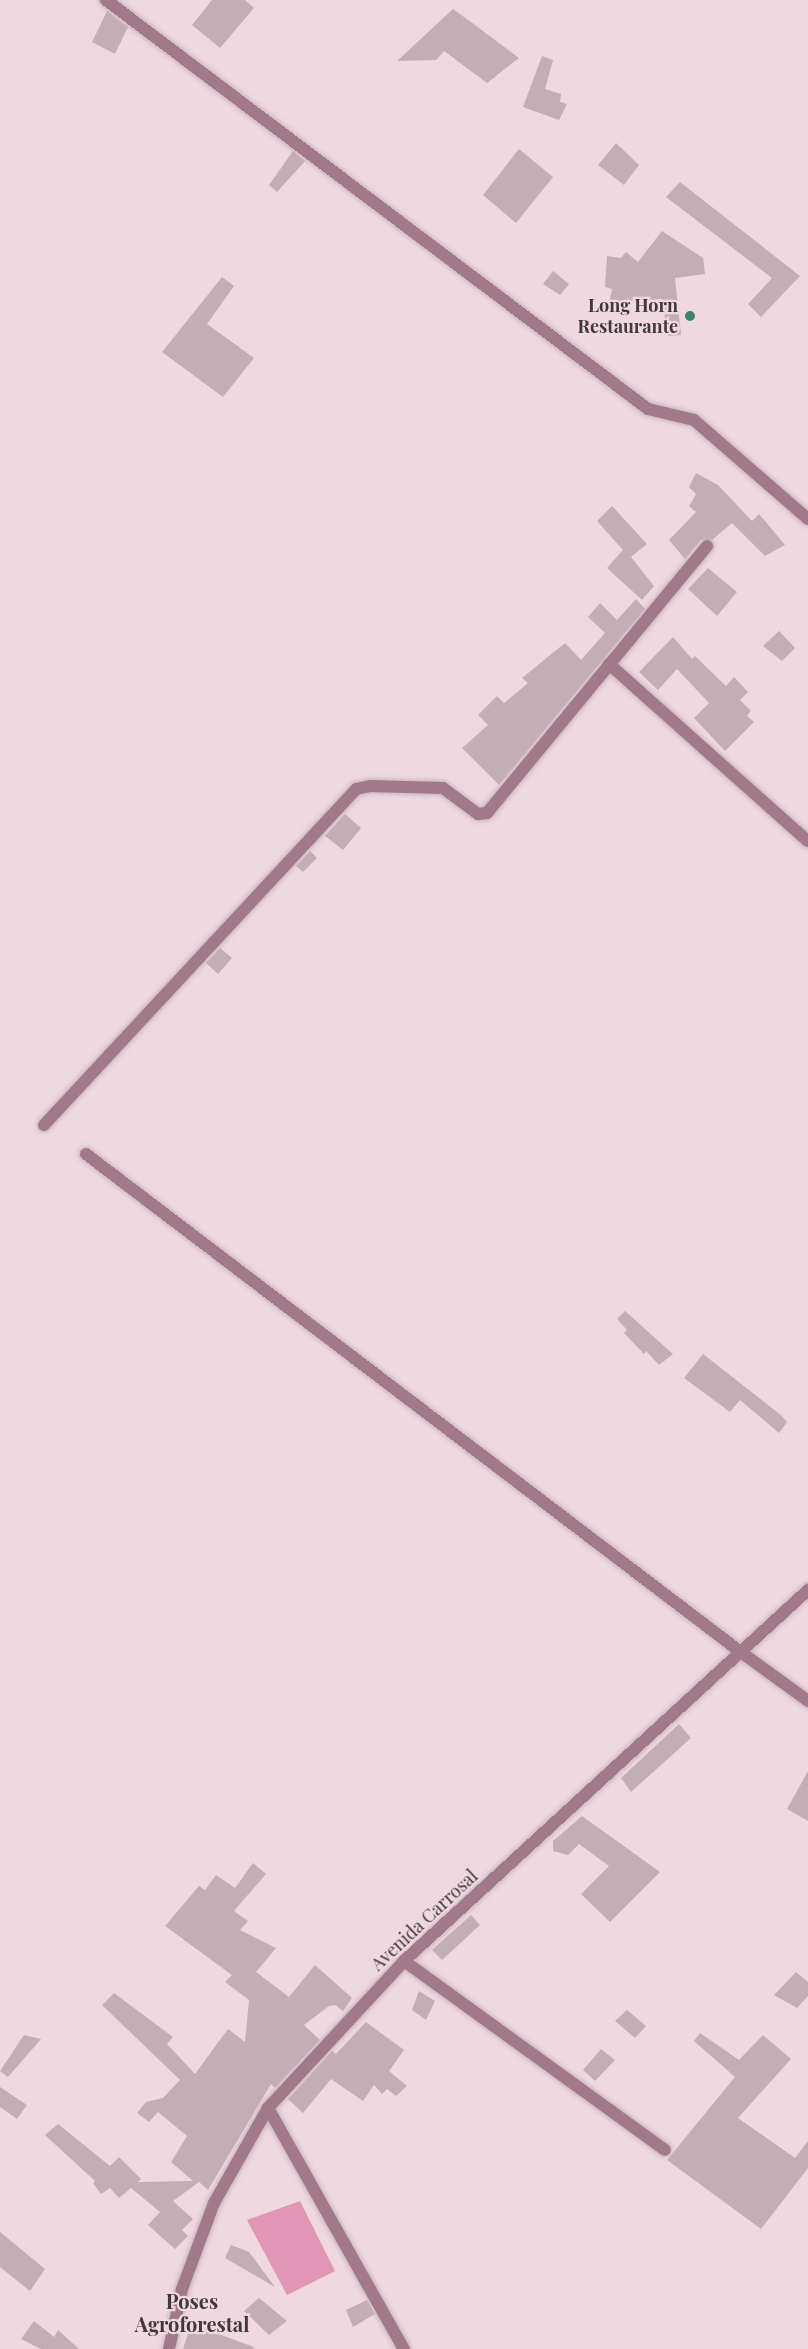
<!DOCTYPE html>
<style>
body{margin:0}
#map{position:relative;width:808px;height:2349px;overflow:hidden;background:#efd8e0;font-family:"Playfair Display",serif}
div>[style]{position:absolute}
[style*='--x']{left:calc(var(--x)*1px);top:calc(var(--y)*1px);width:calc(var(--w)*1px);rotate:calc(var(--a)*1deg)}
.green>*{inset:0;background:#e196b5}
.building>*{inset:0;background:#c4aeb6}
.roads{filter:drop-shadow(0 0 2px #c9b5bc) drop-shadow(0 0 2px #c9b5bc)}
.service>*{height:12px;margin:-6px;padding:0 6px;transform-origin:6px;border-radius:6px;background:#a17989}
.minor>*{height:12px;margin:-6px;padding:0 6px;transform-origin:6px;border-radius:6px;background:#a17989}
.dots>*{width:16px;height:16px;translate:-50% -50%;box-sizing:border-box;border:3px solid #efd8e0;border-radius:50%}
span{translate:-50% -50%;white-space:nowrap;text-align:center;line-height:1.15;-webkit-text-stroke:4.5px #efd8e0;paint-order:stroke}
.poi-label{font-size:18px;color:#41383b;font-weight:700}
.right{translate:-100% -50%;text-align:right}
.street-label{font-size:18px;color:#41383b}
.neighbourhood-label{font-size:20px;color:#41383b;font-weight:700}
</style>
<div id="map">
<div class="green">
<div style="clip-path:polygon(300px 2201px,335px 2271px,287px 2295px,247px 2220px)"></div>
</div>
<div class="building">
<div style="clip-path:polygon(212px 0,245px 0,254px 8px,220px 48px,192px 25px)"></div>
<div style="clip-path:polygon(453px 9px,471px 22px,519px 58px,487px 83px,444px 51px,436px 60px,397px 61px)"></div>
<div style="clip-path:polygon(107px 11px,128px 27px,115px 54px,92px 42px)"></div>
<div style="clip-path:polygon(542px 56px,553px 60px,545px 89px,561px 94px,560px 102px,567px 104px,559px 120px,523px 107px)"></div>
<div style="clip-path:polygon(616px 143px,639px 165px,624px 185px,598px 165px)"></div>
<div style="clip-path:polygon(519px 149px,553px 177px,516px 223px,483px 195px)"></div>
<div style="clip-path:polygon(293px 151px,305px 161px,277px 192px,269px 185px)"></div>
<div style="clip-path:polygon(680px 182px,800px 276px,761px 317px,748px 304px,772px 278px,666px 197px)"></div>
<div style="clip-path:polygon(662px 231px,703px 258px,705px 274px,675px 278px,681px 335px,668px 336px,662px 299px,609px 303px,612px 289px,605px 287px,607px 256px,621px 258px,626px 252px,638px 262px)"></div>
<div style="clip-path:polygon(553px 271px,569px 284px,560px 295px,543px 284px)"></div>
<div style="clip-path:polygon(222px 277px,234px 286px,207px 324px,254px 358px,223px 397px,162px 352px)"></div>
<div style="clip-path:polygon(696px 473px,718px 485px,752px 521px,759px 514px,785px 545px,765px 556px,732px 523px,712px 540px,701px 540px,685px 559px,669px 540px,696px 512px,689px 506px,696px 494px,689px 487px)"></div>
<div style="clip-path:polygon(612px 506px,647px 544px,631px 557px,654px 586px,642px 600px,607px 568px,623px 550px,597px 521px)"></div>
<div style="clip-path:polygon(708px 568px,737px 592px,717px 616px,688px 589px)"></div>
<div style="clip-path:polygon(636px 599px,645px 609px,499px 785px,462px 748px,488px 725px,478px 715px,497px 696px,504px 703px,528px 683px,522px 678px,565px 643px,581px 660px,605px 633px,588px 617px,600px 603px,617px 620px)"></div>
<div style="clip-path:polygon(779px 631px,795px 648px,782px 661px,763px 646px)"></div>
<div style="clip-path:polygon(673px 637px,692px 659px,695px 656px,726px 686px,734px 677px,748px 692px,740px 700px,751px 711px,747px 716px,754px 722px,725px 751px,694px 718px,709px 703px,677px 669px,658px 690px,639px 672px)"></div>
<div style="clip-path:polygon(345px 814px,361px 828px,343px 850px,325px 836px)"></div>
<div style="clip-path:polygon(310px 851px,317px 858px,303px 872px,296px 866px)"></div>
<div style="clip-path:polygon(220px 948px,232px 958px,218px 974px,206px 963px)"></div>
<div style="clip-path:polygon(625px 1311px,673px 1354px,659px 1365px,646px 1351px,644px 1354px,624px 1333px,627px 1330px,617px 1319px)"></div>
<div style="clip-path:polygon(703px 1354px,782px 1416px,787px 1422px,779px 1433px,740px 1400px,730px 1412px,684px 1378px)"></div>
<div style="clip-path:polygon(679px 1724px,691px 1738px,631px 1792px,621px 1778px)"></div>
<div style="clip-path:polygon(808px 1771px,808px 1821px,787px 1809px)"></div>
<div style="clip-path:polygon(582px 1816px,660px 1872px,610px 1922px,581px 1894px,609px 1866px,579px 1844px,568px 1855px,553px 1851px,553px 1841px)"></div>
<div style="clip-path:polygon(253px 1863px,266px 1874px,234px 1911px,248px 1921px,240px 1930px,276px 1948px,256px 1972px,289px 1997px,315px 1965px,352px 1998px,343px 2011px,335px 2005px,329px 2006px,304px 2025px,320px 2040px,275px 2088px,271px 2084px,208px 2190px,199px 2182px,173px 2201px,193px 2219px,182px 2230px,188px 2236px,175px 2249px,148px 2225px,160px 2212px,131px 2188px,119px 2198px,110px 2188px,101px 2194px,93px 2183px,95px 2181px,45px 2135px,58px 2124px,110px 2166px,119px 2157px,141px 2179px,138px 2182px,193px 2181px,171px 2162px,187px 2136px,158px 2112px,149px 2122px,137px 2113px,146px 2102px,163px 2098px,180px 2080px,102px 2005px,114px 1993px,173px 2037px,167px 2044px,195px 2074px,228px 2029px,245px 2042px,249px 2000px,225px 1982px,232px 1975px,165px 1926px,199px 1886px,205px 1890px,216px 1875px,235px 1888px)"></div>
<div style="clip-path:polygon(471px 1915px,480px 1925px,442px 1960px,432px 1950px)"></div>
<div style="clip-path:polygon(796px 1972px,808px 1982px,808px 1996px,797px 2008px,774px 1995px)"></div>
<div style="clip-path:polygon(419px 1991px,435px 2001px,426px 2020px,412px 2010px)"></div>
<div style="clip-path:polygon(627px 2010px,646px 2026px,635px 2038px,615px 2021px)"></div>
<div style="clip-path:polygon(366px 2022px,404px 2050px,389px 2071px,407px 2086px,396px 2096px,387px 2089px,382px 2094px,374px 2085px,363px 2101px,331px 2079px,303px 2113px,288px 2099px,332px 2051px,336px 2054px)"></div>
<div style="clip-path:polygon(700px 2033px,739px 2060px,763px 2035px,791px 2059px,738px 2118px,795px 2158px,808px 2141px,808px 2168px,761px 2229px,667px 2160px,735px 2077px,694px 2041px)"></div>
<div style="clip-path:polygon(24px 2035px,41px 2039px,8px 2077px,0 2071px)"></div>
<div style="clip-path:polygon(601px 2049px,615px 2060px,595px 2081px,583px 2070px)"></div>
<div style="clip-path:polygon(0 2087px,27px 2105px,17px 2119px,0 2107px)"></div>
<div style="clip-path:polygon(0 2232px,45px 2269px,30px 2291px,0 2267px)"></div>
<div style="clip-path:polygon(231px 2245px,249px 2252px,275px 2287px,225px 2258px)"></div>
<div style="clip-path:polygon(259px 2298px,287px 2321px,269px 2335px,244px 2311px)"></div>
<div style="clip-path:polygon(367px 2300px,375px 2314px,353px 2327px,346px 2310px)"></div>
<div style="clip-path:polygon(34px 2321px,54px 2337px,58px 2330px,79px 2349px,41px 2349px,21px 2339px)"></div>
<div style="clip-path:polygon(191px 2324px,254px 2347px,253px 2349px,183px 2349px)"></div>
</div>
<div class="roads">
<div class="service">
<div style="--x:106;--y:0;--w:679;--a:37.04"></div>
<div style="--x:648;--y:409;--w:47;--a:13.4"></div>
<div style="--x:609;--y:664;--w:266;--a:41.7"></div>
<div style="--x:44;--y:1125;--w:459;--a:-47.1"></div>
<div style="--x:356;--y:789;--w:14;--a:-12"></div>
<div style="--x:370;--y:786;--w:73;--a:1.6"></div>
<div style="--x:443;--y:788;--w:44;--a:36.6"></div>
<div style="--x:478;--y:814;--w:9;--a:-6"></div>
<div style="--x:487;--y:813;--w:346;--a:-50.5"></div>
<div style="--x:86;--y:1154;--w:824;--a:37.26"></div>
</div>
<div class="minor">
<div style="--x:694;--y:420;--w:151;--a:41"></div>
<div style="--x:742;--y:1653;--w:82;--a:36"></div>
<div style="--x:404;--y:1961;--w:322;--a:35.9"></div>
<div style="--x:268;--y:2108;--w:277;--a:60.6"></div>
<div style="--x:169;--y:2349;--w:61;--a:-77.8"></div>
<div style="--x:182;--y:2289;--w:92;--a:-69.6"></div>
<div style="--x:214;--y:2203;--w:109;--a:-60.4"></div>
<div style="--x:268;--y:2108;--w:200;--a:-47.2"></div>
<div style="--x:404;--y:1961;--w:549;--a:-42.56"></div>
</div>
</div>
<div class="dots">
<div style="left:690px;top:316px;background:#40806e"></div>
</div>
<div class="poi-label">
<span class="right" style="left:678px;top:316px">Long Horn<br>Restaurante</span>
</div>
<div class="street-label">
<span style="left:424px;top:1920px;rotate:-43deg">Avenida Carrosal</span>
</div>
<div class="neighbourhood-label">
<span style="left:192px;top:2312px">Poses<br>Agroforestal</span>
</div>
</div>
